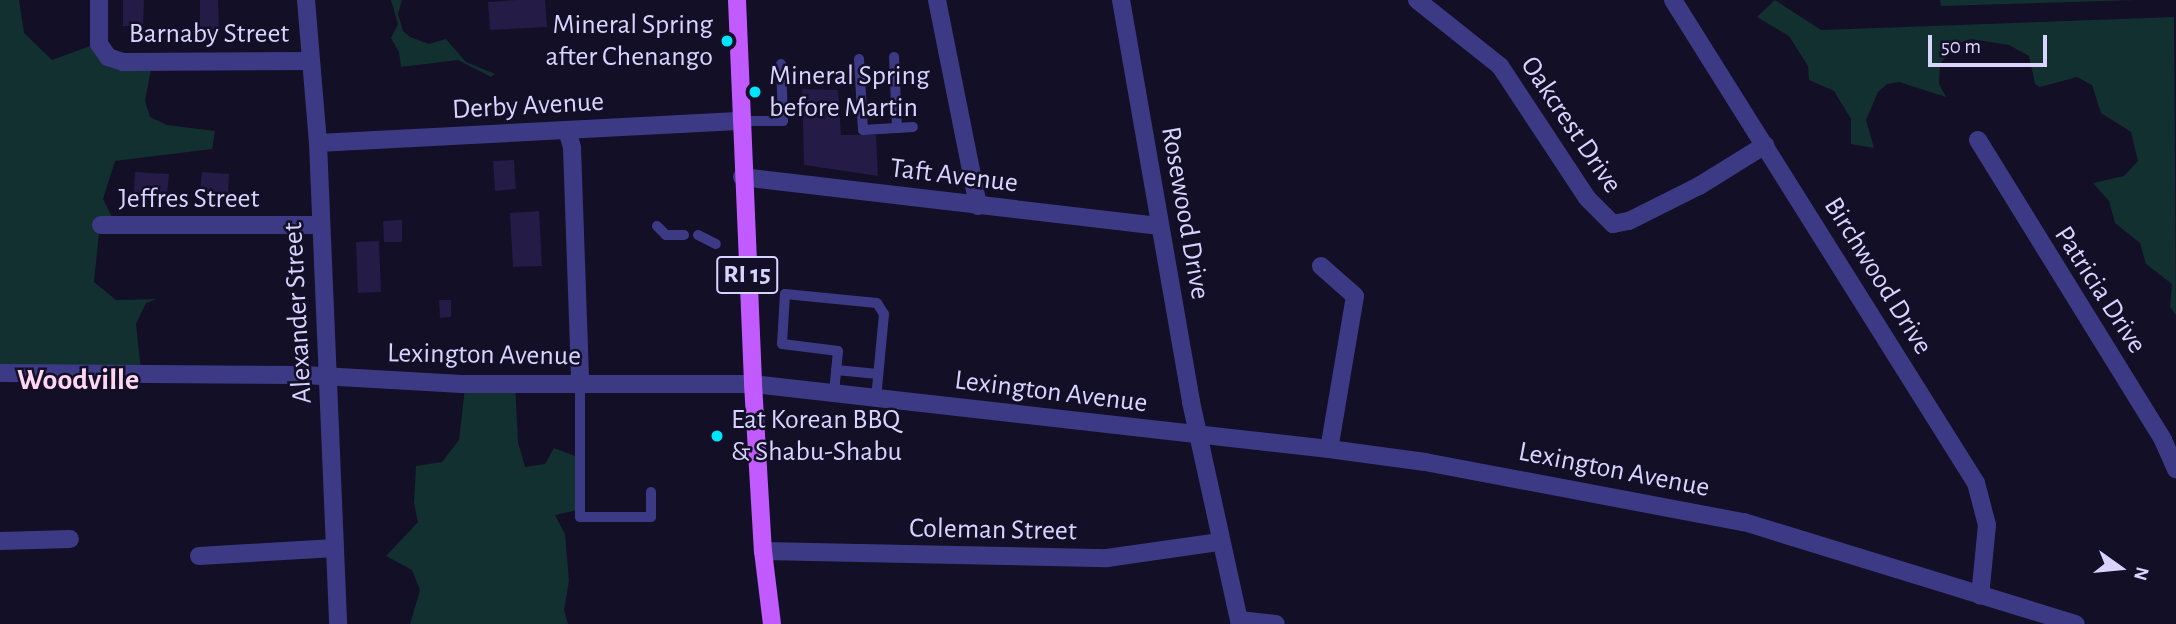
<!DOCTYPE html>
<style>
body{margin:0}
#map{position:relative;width:2176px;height:624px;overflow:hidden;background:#130f26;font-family:"Alegreya Sans",sans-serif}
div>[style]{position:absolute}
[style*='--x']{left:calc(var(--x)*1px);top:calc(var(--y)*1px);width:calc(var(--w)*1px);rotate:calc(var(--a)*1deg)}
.green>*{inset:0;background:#12302f}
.building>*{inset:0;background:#241b47}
.service>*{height:10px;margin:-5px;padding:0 5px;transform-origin:5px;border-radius:5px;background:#3d3a85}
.minor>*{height:18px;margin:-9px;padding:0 9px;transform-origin:9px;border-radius:9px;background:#3d3a85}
.tertiary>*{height:18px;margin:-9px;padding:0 9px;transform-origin:9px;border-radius:9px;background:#3d3a85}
.primary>*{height:18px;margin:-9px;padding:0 9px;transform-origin:9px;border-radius:9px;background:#c25bff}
.dots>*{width:19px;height:19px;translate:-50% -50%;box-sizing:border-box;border:4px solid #130f26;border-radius:50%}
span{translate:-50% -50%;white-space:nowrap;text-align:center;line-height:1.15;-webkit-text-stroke:5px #130f26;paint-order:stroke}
.shield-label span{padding:2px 5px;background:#130f26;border:2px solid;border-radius:5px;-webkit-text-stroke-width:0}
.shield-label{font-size:26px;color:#d9d4ff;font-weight:700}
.poi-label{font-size:28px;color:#d9d4ff}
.right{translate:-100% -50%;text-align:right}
.left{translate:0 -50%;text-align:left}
.street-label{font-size:28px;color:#d9d4ff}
.neighbourhood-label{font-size:30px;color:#ffd6f0;font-weight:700}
.north{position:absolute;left:2085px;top:533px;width:70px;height:70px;-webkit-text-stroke:5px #130f26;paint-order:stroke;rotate:105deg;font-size:19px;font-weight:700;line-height:28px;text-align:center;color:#d9d4ff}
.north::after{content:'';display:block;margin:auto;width:24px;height:32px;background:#d9d4ff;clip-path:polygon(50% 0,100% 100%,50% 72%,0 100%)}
.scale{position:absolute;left:1928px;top:35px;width:119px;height:32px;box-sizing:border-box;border:4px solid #d9d4ff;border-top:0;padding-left:9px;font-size:21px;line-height:24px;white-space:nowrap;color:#d9d4ff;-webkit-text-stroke:5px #130f26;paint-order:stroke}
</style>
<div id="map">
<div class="green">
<div style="clip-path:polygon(0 0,19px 0,24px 33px,52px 60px,96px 44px,152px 65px,145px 101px,150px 117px,167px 125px,215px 131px,212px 149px,115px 161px,103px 199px,116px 225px,99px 233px,94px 282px,116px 300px,157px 299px,146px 303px,136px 324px,141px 370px,0 372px)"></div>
<div style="clip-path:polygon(391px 0,402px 0,398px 14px,403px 31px,410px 37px,429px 44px,446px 39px,466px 62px,495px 74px,491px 77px,458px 60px,401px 67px,399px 52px,391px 38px,398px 24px)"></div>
<div style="clip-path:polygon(1775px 0,1821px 30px,2174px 17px,2176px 315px,2170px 307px,2172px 284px,2146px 264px,2140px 243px,2115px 223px,2109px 201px,2093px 183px,2124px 176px,2138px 161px,2131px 132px,2101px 113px,2092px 85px,2077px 77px,2040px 87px,2035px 84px,2029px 56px,2009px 45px,1971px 39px,1956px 44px,1940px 64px,1939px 84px,1946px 97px,1899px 82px,1887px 84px,1878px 92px,1866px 120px,1874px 148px,1851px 144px,1851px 119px,1834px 91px,1809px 80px,1808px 66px,1789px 36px,1757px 17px)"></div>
<div style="clip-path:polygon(1940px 0,2137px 0,1941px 6px)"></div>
<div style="clip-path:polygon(515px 383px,518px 442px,525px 467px,545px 464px,554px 448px,583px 459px,582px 509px,555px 515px,565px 534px,569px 581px,564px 610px,568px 624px,410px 624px,420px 590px,412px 570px,386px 556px,418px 522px,414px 503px,416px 466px,442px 462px,459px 440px,465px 387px)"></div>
</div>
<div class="building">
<div style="clip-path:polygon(123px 0,144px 0,143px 26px,123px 26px)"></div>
<div style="clip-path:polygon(200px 0,218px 0,219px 29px,200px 29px)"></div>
<div style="clip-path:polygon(517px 0,545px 0,547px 27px,490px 30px,488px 2px)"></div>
<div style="clip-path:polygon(802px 89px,838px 90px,841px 135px,876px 135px,878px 176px,804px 165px)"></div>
<div style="clip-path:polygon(514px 160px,516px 189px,495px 191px,493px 161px)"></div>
<div style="clip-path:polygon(135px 172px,169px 174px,167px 194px,134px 192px)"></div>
<div style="clip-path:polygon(202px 172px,229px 174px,228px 195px,200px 193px)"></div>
<div style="clip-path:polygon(539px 211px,542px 266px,513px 267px,510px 213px)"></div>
<div style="clip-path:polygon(402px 220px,402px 242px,384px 242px,383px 221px)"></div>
<div style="clip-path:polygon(379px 241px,381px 292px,358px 293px,356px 242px)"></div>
<div style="clip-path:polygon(439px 300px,451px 300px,451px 317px,440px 318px)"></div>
</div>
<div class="service">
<div style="--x:894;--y:57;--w:71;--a:87.6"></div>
<div style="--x:859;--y:59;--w:71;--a:86.8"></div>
<div style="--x:863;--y:130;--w:50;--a:-3.4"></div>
<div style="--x:742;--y:121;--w:41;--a:0"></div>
<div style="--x:783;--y:121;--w:57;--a:-92"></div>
<div style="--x:657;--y:226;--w:13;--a:45"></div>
<div style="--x:666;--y:235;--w:18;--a:0"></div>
<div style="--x:698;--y:235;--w:20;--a:27"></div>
<div style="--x:836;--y:370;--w:42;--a:5.4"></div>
<div style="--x:580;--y:382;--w:135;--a:90"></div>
<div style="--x:580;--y:517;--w:71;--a:0"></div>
<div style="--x:651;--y:517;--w:25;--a:-90"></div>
<div style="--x:834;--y:393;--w:42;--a:-84.6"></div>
<div style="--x:838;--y:351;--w:56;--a:-172.9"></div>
<div style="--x:782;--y:344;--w:50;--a:-86.6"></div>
<div style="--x:785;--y:294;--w:92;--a:5.6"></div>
<div style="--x:877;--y:303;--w:13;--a:58"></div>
<div style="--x:884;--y:314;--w:84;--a:95.4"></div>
</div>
<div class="minor">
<div style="--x:99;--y:0;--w:44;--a:90"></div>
<div style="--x:99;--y:44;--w:16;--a:55"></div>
<div style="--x:108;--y:57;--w:16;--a:18"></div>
<div style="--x:123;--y:62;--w:187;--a:-0.3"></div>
<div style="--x:306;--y:0;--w:144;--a:85.2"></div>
<div style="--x:318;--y:143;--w:481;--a:87.6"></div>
<div style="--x:937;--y:0;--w:210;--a:78.7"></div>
<div style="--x:1121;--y:0;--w:408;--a:80.1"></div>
<div style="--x:1191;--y:402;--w:227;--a:77.6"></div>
<div style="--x:1417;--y:0;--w:106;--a:38.5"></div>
<div style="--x:1500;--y:66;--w:158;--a:56.6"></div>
<div style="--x:1587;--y:198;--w:37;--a:45"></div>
<div style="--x:1613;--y:224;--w:16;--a:-11"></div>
<div style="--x:1629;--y:221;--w:78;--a:-26.6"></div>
<div style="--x:1699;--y:186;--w:78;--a:-31.8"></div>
<div style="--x:1673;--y:0;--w:570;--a:57.9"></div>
<div style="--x:1976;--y:483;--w:43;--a:75.3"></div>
<div style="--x:1987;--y:525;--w:71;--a:95.6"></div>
<div style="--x:567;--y:130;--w:19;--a:74"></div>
<div style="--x:572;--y:148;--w:234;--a:88"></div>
<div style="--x:1978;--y:140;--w:352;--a:58.3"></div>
<div style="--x:2163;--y:440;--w:32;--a:66"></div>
<div style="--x:318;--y:143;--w:425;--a:-3"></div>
<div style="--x:742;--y:177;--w:421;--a:6.7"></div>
<div style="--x:101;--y:225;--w:218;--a:0"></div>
<div style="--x:1321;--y:266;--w:45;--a:41.4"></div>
<div style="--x:1355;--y:296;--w:155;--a:99.6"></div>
<div style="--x:0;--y:541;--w:70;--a:-1.6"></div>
<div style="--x:763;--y:551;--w:344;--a:1.2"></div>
<div style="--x:1107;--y:558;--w:114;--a:-8.1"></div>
<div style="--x:199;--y:556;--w:136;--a:-3.4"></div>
<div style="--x:1239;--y:620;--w:37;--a:6"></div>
</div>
<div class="tertiary">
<div style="--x:0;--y:373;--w:304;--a:0.4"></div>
<div style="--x:304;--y:375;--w:158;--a:3.3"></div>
<div style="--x:462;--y:384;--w:291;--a:0"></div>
<div style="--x:753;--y:384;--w:580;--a:6.44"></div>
<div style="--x:1329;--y:449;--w:97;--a:7.7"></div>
<div style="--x:1425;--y:462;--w:325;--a:10.7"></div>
<div style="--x:1744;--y:522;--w:347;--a:17.1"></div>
</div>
<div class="primary">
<div style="--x:737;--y:0;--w:384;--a:87.6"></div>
<div style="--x:753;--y:384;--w:167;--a:86.6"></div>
<div style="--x:763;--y:551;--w:74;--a:83"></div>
</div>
<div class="dots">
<div style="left:727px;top:41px;background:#00e5ff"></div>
<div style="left:755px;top:92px;background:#00e5ff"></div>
<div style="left:717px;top:436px;background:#00e5ff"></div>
</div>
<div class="shield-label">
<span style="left:747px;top:275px">RI 15</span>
</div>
<div class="poi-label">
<span class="right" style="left:713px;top:41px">Mineral Spring<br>after Chenango</span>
<span class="left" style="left:769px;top:92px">Mineral Spring<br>before Martin</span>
<span class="left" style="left:731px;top:436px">Eat Korean BBQ<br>&amp; Shabu-Shabu</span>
</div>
<div class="street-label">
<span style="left:209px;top:34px">Barnaby Street</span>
<span style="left:528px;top:106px;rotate:-3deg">Derby Avenue</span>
<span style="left:1571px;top:125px;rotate:56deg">Oakcrest Drive</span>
<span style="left:954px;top:176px;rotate:7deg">Taft Avenue</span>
<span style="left:189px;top:199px">Jeffres Street</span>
<span style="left:1185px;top:213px;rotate:80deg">Rosewood Drive</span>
<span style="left:1878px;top:276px;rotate:58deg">Birchwood Drive</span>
<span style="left:2100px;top:290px;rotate:57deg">Patricia Drive</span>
<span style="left:298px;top:313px;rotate:-93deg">Alexander Street</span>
<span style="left:484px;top:355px;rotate:1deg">Lexington Avenue</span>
<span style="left:1051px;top:392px;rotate:7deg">Lexington Avenue</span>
<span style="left:1614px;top:470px;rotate:11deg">Lexington Avenue</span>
<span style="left:993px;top:530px;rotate:1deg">Coleman Street</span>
</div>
<div class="neighbourhood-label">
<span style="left:78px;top:380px">Woodville</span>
</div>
<div class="north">N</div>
<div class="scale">50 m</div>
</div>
